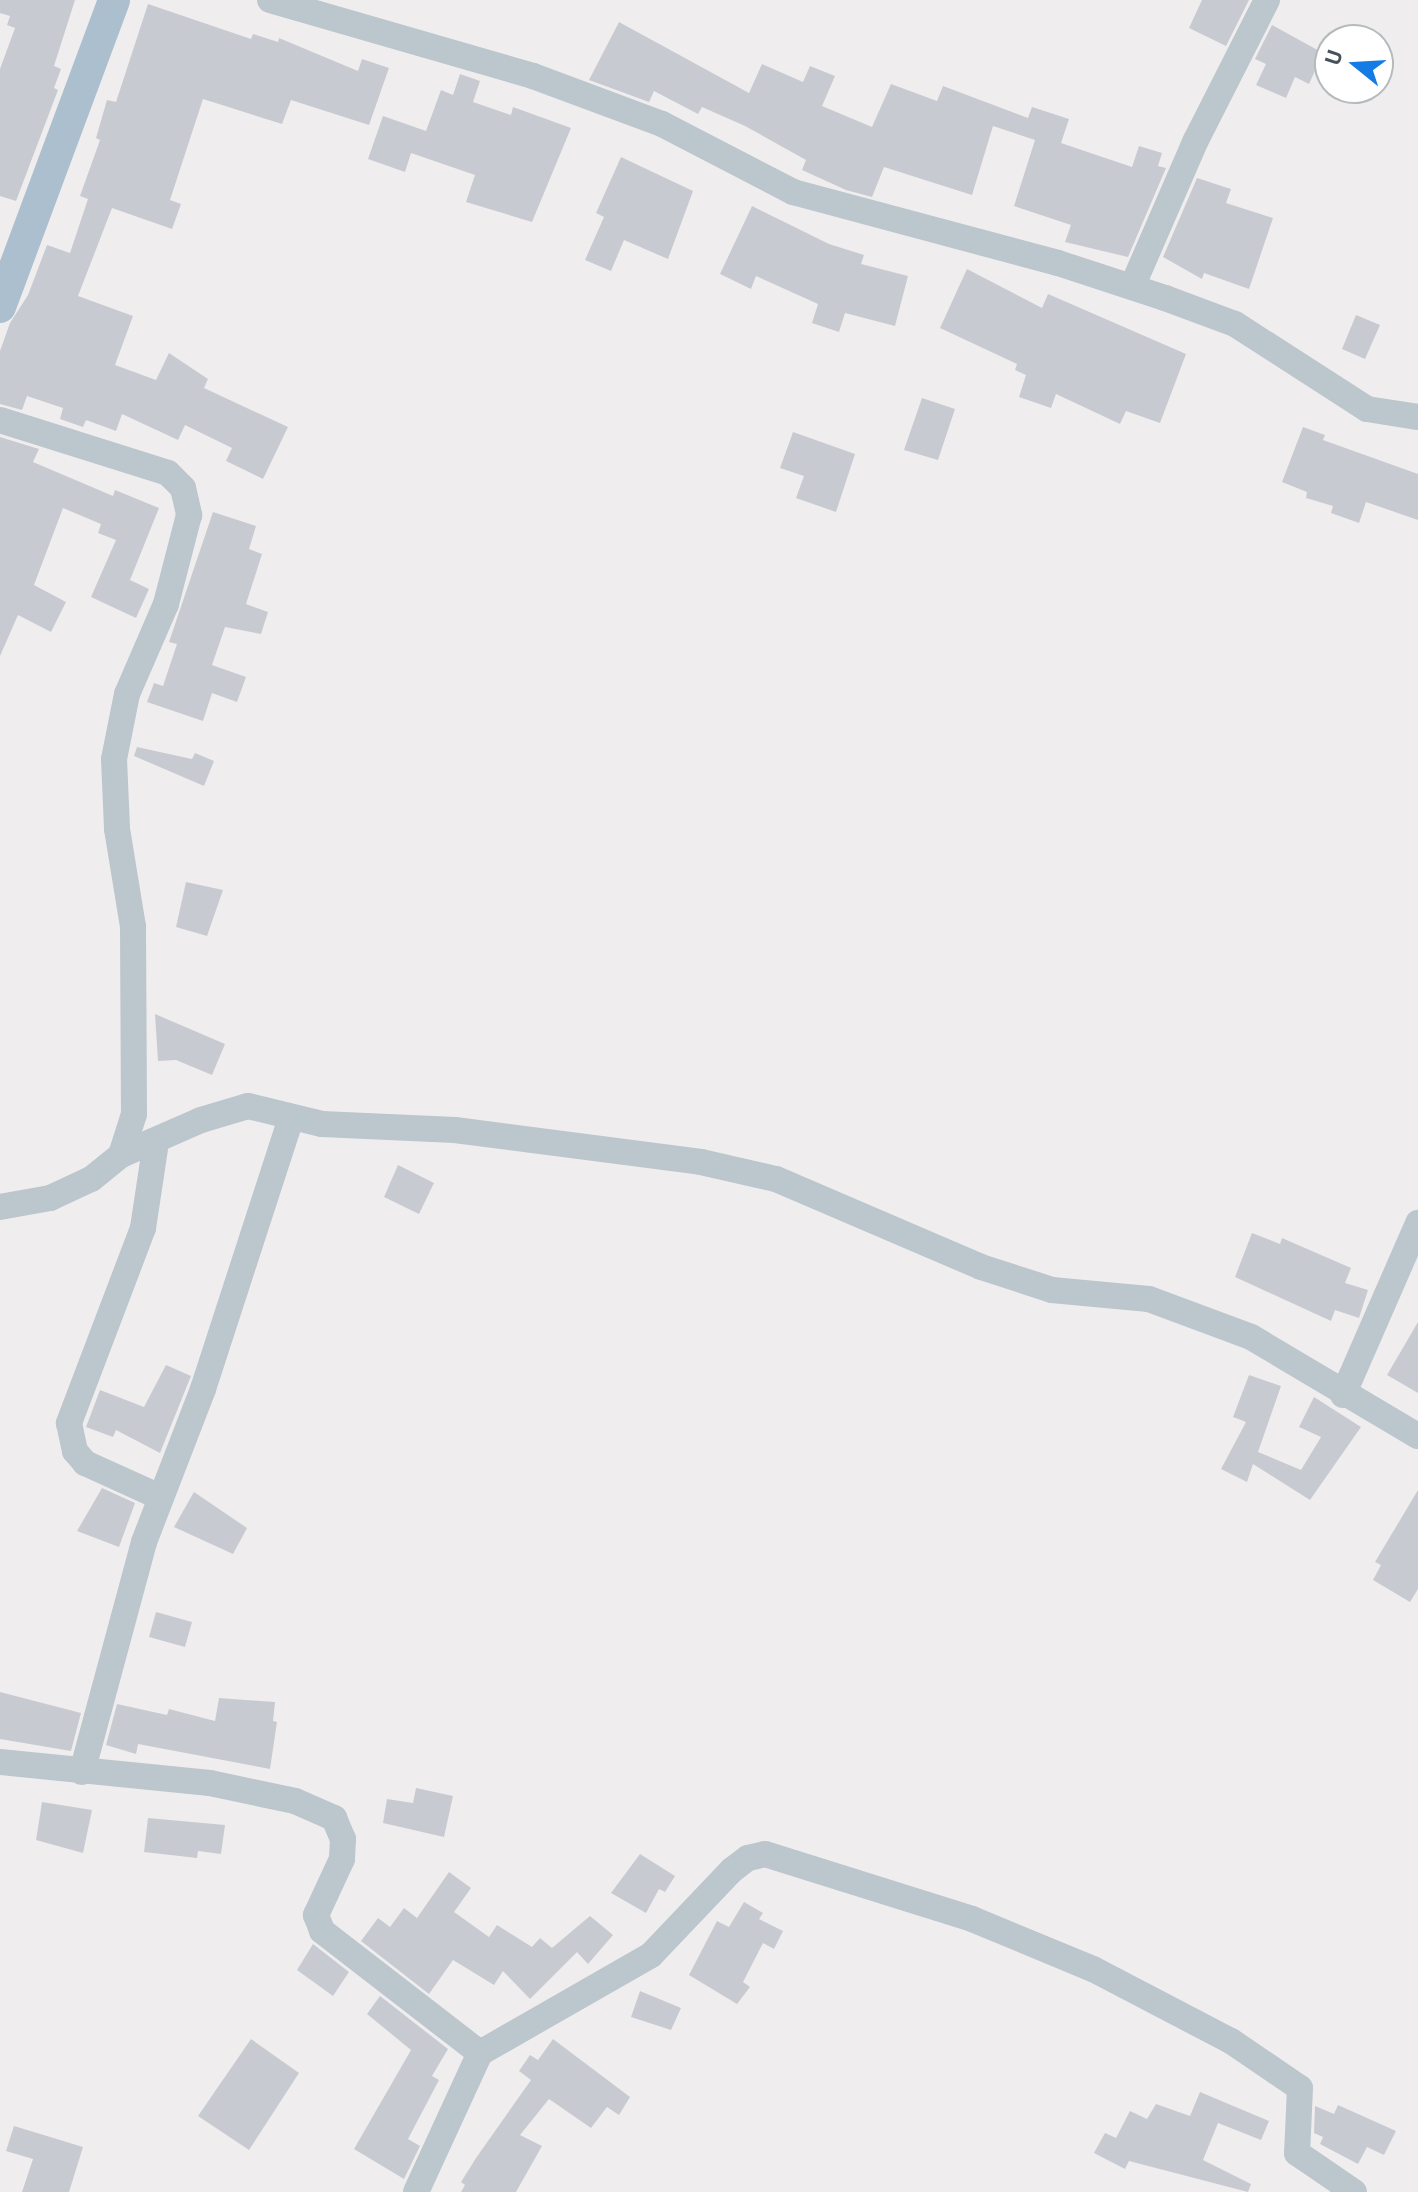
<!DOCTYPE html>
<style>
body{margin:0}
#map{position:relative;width:1418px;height:2192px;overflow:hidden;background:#f0edee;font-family:"Titillium Web",sans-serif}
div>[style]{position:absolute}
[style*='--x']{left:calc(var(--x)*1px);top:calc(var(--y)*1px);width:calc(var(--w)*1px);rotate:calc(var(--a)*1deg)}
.building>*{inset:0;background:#c7cbd1}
.minor>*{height:26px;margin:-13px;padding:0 13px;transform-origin:13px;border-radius:13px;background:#bbc6cd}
.major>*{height:32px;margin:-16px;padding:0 16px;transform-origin:16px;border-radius:16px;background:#acbfce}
span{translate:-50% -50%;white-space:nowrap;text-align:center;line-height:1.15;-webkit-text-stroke:8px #fff;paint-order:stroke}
.north{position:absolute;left:1314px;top:24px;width:80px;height:80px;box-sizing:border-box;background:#fff;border:2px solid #b5babe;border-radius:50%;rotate:288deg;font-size:22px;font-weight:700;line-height:32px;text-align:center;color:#45525c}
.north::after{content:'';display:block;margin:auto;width:28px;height:36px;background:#147ce4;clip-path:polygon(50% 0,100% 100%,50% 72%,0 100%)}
</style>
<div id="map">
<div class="building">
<div style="clip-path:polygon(0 0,75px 0,54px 66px,61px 69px,54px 88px,58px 90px,16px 201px,0 196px,0 69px,15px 28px,7px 25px,10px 16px,0 13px)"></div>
<div style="clip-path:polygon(1202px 0,1249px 0,1226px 46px,1189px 28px)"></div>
<div style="clip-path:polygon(148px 4px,251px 39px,253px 34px,278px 42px,279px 38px,358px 71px,362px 59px,389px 68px,369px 125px,291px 100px,282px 124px,203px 99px,170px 200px,181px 204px,172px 229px,112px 208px,78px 296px,133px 316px,115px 365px,156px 380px,169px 353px,208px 379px,204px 388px,288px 427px,263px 479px,226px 461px,232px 448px,185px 425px,178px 440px,122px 414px,116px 431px,86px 420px,83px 427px,60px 419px,63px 408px,27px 396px,22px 410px,0 404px,0 351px,10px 323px,28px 295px,47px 245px,70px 253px,88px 199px,80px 196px,100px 140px,96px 138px,107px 100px,116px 102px)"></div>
<div style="clip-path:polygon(619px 22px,749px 93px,762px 64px,803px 82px,810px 66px,835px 76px,822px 106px,872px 127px,891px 84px,937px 101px,943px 86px,1028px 118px,1032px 107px,1069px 119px,1061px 143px,1132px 167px,1139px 146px,1162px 153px,1158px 166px,1166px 168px,1128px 257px,1065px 242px,1071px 225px,1014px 206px,1035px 140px,993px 126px,972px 195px,884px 167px,872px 197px,846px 190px,802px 170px,806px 160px,745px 126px,702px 107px,698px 114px,654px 91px,649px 102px,589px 80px)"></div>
<div style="clip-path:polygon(1272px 25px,1323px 53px,1309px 84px,1295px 77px,1286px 98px,1256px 85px,1266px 64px,1255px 59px)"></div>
<div style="clip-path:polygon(460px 74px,480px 81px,473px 102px,511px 115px,513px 107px,571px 128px,532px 222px,466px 202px,475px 175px,411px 153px,405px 172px,368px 159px,383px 116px,426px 131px,441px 90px,453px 95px)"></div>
<div style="clip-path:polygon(621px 157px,693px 191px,668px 259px,624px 240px,611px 271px,585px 260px,604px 217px,596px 213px)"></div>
<div style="clip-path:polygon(1197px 178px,1231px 189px,1226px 203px,1273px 218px,1249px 289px,1204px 273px,1202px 279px,1163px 257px)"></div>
<div style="clip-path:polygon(752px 206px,829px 244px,864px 255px,861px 264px,908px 276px,895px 326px,845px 313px,839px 332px,812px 323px,818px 304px,756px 276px,751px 289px,720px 274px)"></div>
<div style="clip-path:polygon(967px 269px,1042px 308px,1048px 294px,1186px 354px,1160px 423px,1126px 411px,1120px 424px,1056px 394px,1051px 408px,1019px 397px,1026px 375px,1015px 370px,1017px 364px,940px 328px)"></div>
<div style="clip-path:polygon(1356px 315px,1380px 325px,1365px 359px,1342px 349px)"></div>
<div style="clip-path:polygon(922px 398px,955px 409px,938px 460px,904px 450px)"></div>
<div style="clip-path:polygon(1303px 427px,1325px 435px,1323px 440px,1418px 474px,1418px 520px,1366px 502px,1359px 523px,1331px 513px,1333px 506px,1306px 498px,1307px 492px,1282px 482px)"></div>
<div style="clip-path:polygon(793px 432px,855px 454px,836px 512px,796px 498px,804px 476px,780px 468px)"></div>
<div style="clip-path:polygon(0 437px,39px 449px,33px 462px,113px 496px,115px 490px,159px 508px,130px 580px,149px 589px,136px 618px,91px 597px,116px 540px,98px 533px,101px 524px,63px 508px,34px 585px,66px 602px,51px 632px,18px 615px,0 656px)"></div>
<div style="clip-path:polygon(213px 512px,256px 526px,249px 549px,262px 554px,246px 604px,268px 612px,261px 634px,225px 627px,212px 665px,246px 677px,237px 702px,212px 693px,203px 721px,147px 702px,154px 683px,163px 686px,177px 644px,169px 642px)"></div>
<div style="clip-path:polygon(137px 747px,192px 759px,195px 753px,214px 761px,204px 786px,134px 756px)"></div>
<div style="clip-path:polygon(186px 882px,223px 890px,207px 936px,176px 927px)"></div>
<div style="clip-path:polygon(155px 1014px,225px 1044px,212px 1075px,176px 1060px,158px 1061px)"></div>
<div style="clip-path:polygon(398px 1165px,434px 1183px,419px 1214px,384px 1197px)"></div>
<div style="clip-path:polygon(1252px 1233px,1280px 1244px,1282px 1238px,1351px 1268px,1345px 1283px,1368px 1290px,1359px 1318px,1335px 1310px,1331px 1321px,1235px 1277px)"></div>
<div style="clip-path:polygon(1418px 1322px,1418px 1393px,1387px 1375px)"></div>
<div style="clip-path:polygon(166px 1365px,191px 1376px,160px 1453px,116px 1430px,113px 1437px,86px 1427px,100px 1390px,144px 1407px)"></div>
<div style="clip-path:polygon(1249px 1375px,1281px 1386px,1258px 1452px,1301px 1470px,1321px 1437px,1299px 1427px,1314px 1397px,1361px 1427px,1310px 1500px,1253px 1464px,1247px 1482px,1221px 1469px,1246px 1422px,1233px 1417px)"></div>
<div style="clip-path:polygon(102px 1488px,135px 1503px,119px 1547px,77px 1531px)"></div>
<div style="clip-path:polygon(1418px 1490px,1418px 1589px,1410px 1602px,1373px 1580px,1381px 1565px,1375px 1562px)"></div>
<div style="clip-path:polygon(194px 1492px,247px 1528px,233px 1554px,174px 1527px)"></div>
<div style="clip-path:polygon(156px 1612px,192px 1622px,185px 1647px,149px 1637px)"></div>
<div style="clip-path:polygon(0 1692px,81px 1713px,71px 1751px,0 1739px)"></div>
<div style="clip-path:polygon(219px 1698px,275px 1702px,273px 1721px,277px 1722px,270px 1769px,138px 1744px,136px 1754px,106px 1745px,117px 1704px,167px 1715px,169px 1709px,215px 1721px)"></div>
<div style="clip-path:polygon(416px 1788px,453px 1796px,444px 1837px,383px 1823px,387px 1799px,413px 1803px)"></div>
<div style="clip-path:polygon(42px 1802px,92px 1810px,83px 1853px,36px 1840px)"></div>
<div style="clip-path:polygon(148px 1818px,225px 1825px,221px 1854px,198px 1851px,197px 1858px,144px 1852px)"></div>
<div style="clip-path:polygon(640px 1854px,675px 1876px,665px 1892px,659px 1889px,646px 1913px,611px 1893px)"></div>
<div style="clip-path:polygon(449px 1872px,471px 1888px,454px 1912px,489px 1937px,497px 1925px,532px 1947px,540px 1938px,552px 1948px,590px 1916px,613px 1935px,588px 1964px,577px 1952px,530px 1999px,503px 1971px,494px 1985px,453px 1960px,429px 1994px,361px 1941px,378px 1918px,390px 1927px,404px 1908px,417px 1918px)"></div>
<div style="clip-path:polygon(744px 1902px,763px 1913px,759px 1919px,783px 1931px,774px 1949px,763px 1943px,743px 1982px,750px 1987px,737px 2004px,689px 1975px,717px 1921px,729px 1927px)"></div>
<div style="clip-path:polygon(313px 1944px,349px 1972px,333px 1996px,297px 1970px)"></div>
<div style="clip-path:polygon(640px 1991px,681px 2008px,671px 2030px,631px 2017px)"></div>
<div style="clip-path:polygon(380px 1996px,448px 2049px,432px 2076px,439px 2080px,408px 2139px,420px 2146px,404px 2179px,354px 2149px,411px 2050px,367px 2014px)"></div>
<div style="clip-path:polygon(251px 2039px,299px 2073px,249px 2150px,198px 2116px)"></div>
<div style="clip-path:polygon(553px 2039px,630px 2097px,619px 2115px,607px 2107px,591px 2128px,549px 2099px,520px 2135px,542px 2146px,516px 2192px,461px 2192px,465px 2185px,461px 2182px,476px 2158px,531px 2080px,519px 2071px,530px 2055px,538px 2060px)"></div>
<div style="clip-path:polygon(1200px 2092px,1269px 2121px,1261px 2140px,1218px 2123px,1203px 2160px,1251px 2184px,1248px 2192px,1129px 2161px,1125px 2169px,1094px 2153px,1105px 2133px,1116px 2138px,1130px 2111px,1147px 2119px,1156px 2104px,1190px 2116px)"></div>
<div style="clip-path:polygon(1338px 2105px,1396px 2131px,1384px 2155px,1367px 2147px,1358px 2164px,1320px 2144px,1323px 2137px,1314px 2133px,1315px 2106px,1334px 2114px)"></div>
<div style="clip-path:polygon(14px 2126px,83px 2147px,69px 2192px,22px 2192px,33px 2159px,6px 2151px)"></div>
</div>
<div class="minor">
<div style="--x:270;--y:0;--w:274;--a:16.1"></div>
<div style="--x:533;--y:76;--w:138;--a:20.4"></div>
<div style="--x:662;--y:124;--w:148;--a:27.4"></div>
<div style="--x:793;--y:192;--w:274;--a:15"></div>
<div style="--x:1058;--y:263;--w:113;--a:18.1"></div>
<div style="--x:1165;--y:298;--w:75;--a:20.4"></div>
<div style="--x:1235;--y:324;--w:157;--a:32.8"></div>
<div style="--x:1367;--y:409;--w:52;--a:8.9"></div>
<div style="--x:1132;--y:287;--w:160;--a:-66.5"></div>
<div style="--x:1196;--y:140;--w:157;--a:-63.1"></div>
<div style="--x:0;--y:420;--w:176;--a:17.5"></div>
<div style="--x:168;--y:473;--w:21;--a:45"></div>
<div style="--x:183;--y:488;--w:28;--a:77"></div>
<div style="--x:189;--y:515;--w:92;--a:104.5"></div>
<div style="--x:166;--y:604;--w:98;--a:113.4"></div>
<div style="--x:127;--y:694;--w:66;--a:101.3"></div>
<div style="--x:114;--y:759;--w:70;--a:87.5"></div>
<div style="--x:117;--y:829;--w:99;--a:80.7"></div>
<div style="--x:133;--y:927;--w:187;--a:89.7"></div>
<div style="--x:134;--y:1114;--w:43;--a:107.6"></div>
<div style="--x:121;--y:1155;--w:38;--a:141"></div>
<div style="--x:91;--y:1179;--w:45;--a:155.1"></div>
<div style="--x:50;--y:1198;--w:51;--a:169.8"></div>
<div style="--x:156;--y:1142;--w:87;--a:98.6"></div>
<div style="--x:143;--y:1228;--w:209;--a:110.8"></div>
<div style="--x:69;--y:1423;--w:29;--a:78"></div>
<div style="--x:75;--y:1451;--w:16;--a:50"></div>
<div style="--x:85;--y:1463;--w:82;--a:24.4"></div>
<div style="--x:121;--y:1155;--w:87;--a:-23.6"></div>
<div style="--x:201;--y:1120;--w:49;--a:-16.6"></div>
<div style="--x:248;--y:1106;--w:76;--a:13.7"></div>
<div style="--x:322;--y:1124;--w:133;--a:2.6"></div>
<div style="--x:455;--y:1130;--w:248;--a:7.4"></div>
<div style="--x:701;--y:1162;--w:77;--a:12.8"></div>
<div style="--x:776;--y:1179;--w:223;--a:23.2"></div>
<div style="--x:981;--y:1267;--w:75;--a:17.9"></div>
<div style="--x:1052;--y:1290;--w:97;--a:5.3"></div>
<div style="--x:1149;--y:1299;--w:109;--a:20.4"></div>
<div style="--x:1251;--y:1337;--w:194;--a:30.7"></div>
<div style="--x:1343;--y:1395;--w:188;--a:-66.4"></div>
<div style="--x:0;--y:1762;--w:211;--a:5.7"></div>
<div style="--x:210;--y:1783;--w:87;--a:12"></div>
<div style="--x:295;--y:1801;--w:43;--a:23.6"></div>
<div style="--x:334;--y:1818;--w:23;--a:67"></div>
<div style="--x:343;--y:1839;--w:20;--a:93"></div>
<div style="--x:342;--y:1859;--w:62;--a:114.9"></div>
<div style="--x:316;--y:1915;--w:17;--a:69"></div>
<div style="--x:322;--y:1931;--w:200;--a:37.7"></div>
<div style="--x:82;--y:1772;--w:238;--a:-74.9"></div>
<div style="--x:144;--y:1542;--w:164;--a:-68.9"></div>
<div style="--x:203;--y:1389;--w:285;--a:-72"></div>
<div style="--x:416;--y:2192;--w:153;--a:-65.3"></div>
<div style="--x:480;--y:2053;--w:197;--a:-29.8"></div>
<div style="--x:651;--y:1955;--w:117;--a:-46.4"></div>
<div style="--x:732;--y:1870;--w:20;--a:-37"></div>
<div style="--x:748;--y:1858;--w:17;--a:-13"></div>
<div style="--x:765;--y:1854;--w:217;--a:17.4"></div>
<div style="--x:972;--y:1919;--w:131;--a:22.5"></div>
<div style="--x:1093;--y:1969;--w:156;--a:27.6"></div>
<div style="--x:1231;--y:2041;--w:83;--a:34.3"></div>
<div style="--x:1300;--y:2088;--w:65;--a:92.6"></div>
<div style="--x:1297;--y:2153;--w:69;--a:34.4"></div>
</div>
<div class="major">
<div style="--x:0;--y:307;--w:327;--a:-69.6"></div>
</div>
<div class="north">U</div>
</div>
